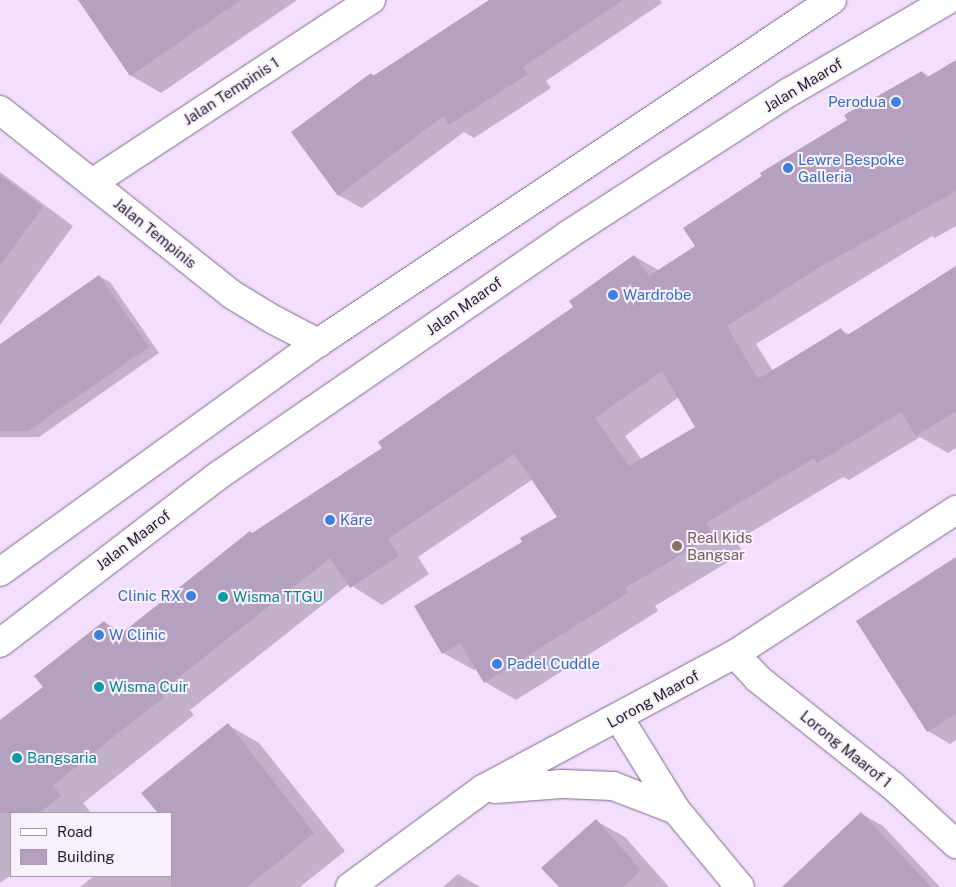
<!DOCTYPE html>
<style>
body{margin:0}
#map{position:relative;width:956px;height:887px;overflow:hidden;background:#f3defd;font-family:"Public Sans",sans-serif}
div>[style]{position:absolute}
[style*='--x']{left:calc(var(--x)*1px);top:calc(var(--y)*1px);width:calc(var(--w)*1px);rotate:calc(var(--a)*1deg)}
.shadow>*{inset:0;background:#0003}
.building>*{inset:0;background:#b5a1bf}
.roads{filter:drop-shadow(0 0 1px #7e6a86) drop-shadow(0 0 1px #7e6a86)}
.street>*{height:28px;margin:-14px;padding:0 14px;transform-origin:14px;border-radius:14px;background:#fff}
.secondary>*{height:28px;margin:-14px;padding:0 14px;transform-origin:14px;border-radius:14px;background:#fff}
.dots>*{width:14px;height:14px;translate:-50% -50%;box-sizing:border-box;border:2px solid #f9f0fd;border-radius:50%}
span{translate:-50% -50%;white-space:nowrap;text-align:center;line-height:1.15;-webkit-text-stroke:4px #f9f0fd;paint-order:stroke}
.street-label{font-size:15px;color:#241c27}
.shop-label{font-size:15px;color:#366cbe}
.right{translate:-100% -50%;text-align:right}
.left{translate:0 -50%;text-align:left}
.education-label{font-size:15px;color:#785e54}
.culture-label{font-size:15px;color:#0d838f}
.legend{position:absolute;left:10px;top:812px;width:162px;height:65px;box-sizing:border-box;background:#f9f0fd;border:1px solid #a49ba7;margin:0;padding:6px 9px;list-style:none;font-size:15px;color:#241c27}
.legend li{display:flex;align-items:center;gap:10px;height:25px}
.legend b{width:25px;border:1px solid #a49ba7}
</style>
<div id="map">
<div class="shadow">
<div style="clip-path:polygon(80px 0,297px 0,161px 93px,130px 75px)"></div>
<div style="clip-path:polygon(492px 0,660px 0,662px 3px,546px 81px,551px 88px,474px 138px,464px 132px,362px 208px,338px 195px,371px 74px,375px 76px)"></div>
<div style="clip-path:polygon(evenodd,956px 61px,956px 226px,935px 238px,932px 236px,756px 344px,773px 371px,841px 330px,850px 335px,956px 266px,956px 448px,948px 453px,920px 437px,849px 480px,843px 477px,736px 541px,743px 553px,655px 606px,658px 611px,516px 700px,485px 682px,477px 669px,474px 670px,443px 653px,523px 542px,559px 517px,533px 479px,418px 557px,429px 574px,382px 605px,349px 584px,190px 710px,194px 715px,83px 803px,91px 813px,11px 813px,11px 875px,0 883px,0 722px,45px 688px,104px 622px,123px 633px,253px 534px,384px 448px,575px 307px,634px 256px,660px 271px,697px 246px,848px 120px,922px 72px,930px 77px,956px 61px,679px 397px,697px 427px,642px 460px,625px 436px,679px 397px)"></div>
<div style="clip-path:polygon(0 172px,73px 226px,0 325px)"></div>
<div style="clip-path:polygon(99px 276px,110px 282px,159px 353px,39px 437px,0 437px,0 346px)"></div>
<div style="clip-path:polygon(956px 559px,956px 740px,950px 744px,928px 731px)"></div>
<div style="clip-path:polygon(228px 725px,259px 743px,345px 851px,300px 887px,80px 887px,94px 876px,171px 876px,171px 813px,159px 813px,143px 793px)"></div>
<div style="clip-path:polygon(862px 814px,883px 826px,940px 887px,793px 887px)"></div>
<div style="clip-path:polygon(596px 821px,625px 837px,669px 887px,559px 887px)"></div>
<div style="clip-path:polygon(458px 874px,480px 887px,443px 887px)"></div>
</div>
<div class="building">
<div style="clip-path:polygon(78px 0,241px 0,130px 76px)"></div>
<div style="clip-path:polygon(489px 0,623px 0,523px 67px,528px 74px,449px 125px,443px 116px,338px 196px,291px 132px,371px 73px,373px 76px)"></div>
<div style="clip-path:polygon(evenodd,956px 60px,956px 191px,818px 268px,727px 326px,758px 379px,841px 328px,846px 336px,956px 266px,956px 411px,916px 436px,901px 412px,817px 463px,814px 458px,706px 523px,713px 536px,625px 588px,628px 593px,484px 683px,460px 643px,442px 654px,414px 606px,522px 542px,520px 538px,557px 517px,514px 454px,388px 539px,399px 556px,350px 588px,330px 558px,160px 692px,164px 697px,53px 785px,61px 796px,39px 813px,0 813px,0 720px,43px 687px,34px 676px,104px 621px,117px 637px,250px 531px,252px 533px,382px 448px,378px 442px,573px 307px,569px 301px,634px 255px,649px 276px,695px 246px,683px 228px,762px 176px,760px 173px,847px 120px,844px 115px,922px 71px,926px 78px,956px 60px,662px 371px,695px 427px,629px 466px,595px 418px,662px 371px)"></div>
<div style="clip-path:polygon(0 175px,43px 207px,0 265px)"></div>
<div style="clip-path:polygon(99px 275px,149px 347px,28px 431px,0 431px,0 344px)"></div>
<div style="clip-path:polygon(956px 557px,956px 714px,927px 732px,856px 621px)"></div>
<div style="clip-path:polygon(228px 723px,314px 833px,247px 887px,171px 887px,171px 813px,158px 813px,141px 793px)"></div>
<div style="clip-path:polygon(861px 812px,931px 887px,782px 887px)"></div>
<div style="clip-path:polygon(596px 819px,641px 870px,623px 887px,559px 887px,541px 868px)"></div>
</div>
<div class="roads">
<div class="street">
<div style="--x:0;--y:110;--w:295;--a:38.5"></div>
<div style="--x:231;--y:294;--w:50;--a:31.2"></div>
<div style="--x:274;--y:320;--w:50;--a:27.6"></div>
<div style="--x:92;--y:183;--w:334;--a:-33.3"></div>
<div style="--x:735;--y:654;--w:33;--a:47"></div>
<div style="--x:757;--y:678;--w:174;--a:38.5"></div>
<div style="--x:893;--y:786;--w:86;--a:42.6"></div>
<div style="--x:619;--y:718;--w:108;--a:58.2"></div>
<div style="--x:676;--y:810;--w:100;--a:50.3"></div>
<div style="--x:495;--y:789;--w:67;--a:-4.3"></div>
<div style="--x:562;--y:784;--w:51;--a:2.2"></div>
<div style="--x:613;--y:786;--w:67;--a:20.9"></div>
<div style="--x:350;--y:887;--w:165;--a:-36.4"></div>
<div style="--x:483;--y:789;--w:286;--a:-28.2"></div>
<div style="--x:735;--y:654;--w:264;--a:-33.1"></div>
</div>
<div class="secondary">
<div style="--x:0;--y:572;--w:392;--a:-35.8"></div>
<div style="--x:318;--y:343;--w:618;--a:-33.72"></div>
<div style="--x:0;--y:643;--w:272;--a:-37.5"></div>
<div style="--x:216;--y:477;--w:427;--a:-34.5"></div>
<div style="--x:568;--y:235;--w:265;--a:-32.9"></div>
<div style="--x:791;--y:91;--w:181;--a:-30.1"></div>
</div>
</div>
<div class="dots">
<div style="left:896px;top:102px;background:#3f7fe0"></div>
<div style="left:788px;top:168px;background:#3f7fe0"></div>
<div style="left:613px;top:295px;background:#3f7fe0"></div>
<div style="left:330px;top:520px;background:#3f7fe0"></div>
<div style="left:677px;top:546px;background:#8d6e63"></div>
<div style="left:191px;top:596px;background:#3f7fe0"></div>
<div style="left:223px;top:597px;background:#0f9aa8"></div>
<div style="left:99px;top:635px;background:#3f7fe0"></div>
<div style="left:497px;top:664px;background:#3f7fe0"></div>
<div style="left:99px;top:687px;background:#0f9aa8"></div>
<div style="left:17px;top:758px;background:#0f9aa8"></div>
</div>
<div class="street-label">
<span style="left:803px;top:85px;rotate:-31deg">Jalan Maarof</span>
<span style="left:231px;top:91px;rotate:-33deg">Jalan Tempinis 1</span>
<span style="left:155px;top:233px;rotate:39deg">Jalan Tempinis</span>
<span style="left:464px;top:306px;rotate:-35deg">Jalan Maarof</span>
<span style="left:133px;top:540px;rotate:-37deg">Jalan Maarof</span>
<span style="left:653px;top:699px;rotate:-29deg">Lorong Maarof</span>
<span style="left:846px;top:749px;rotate:39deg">Lorong Maarof 1</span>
</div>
<div class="shop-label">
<span class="right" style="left:886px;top:102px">Perodua</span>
<span class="left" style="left:798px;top:168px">Lewre Bespoke<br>Galleria</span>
<span class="left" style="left:623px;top:295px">Wardrobe</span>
<span class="left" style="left:340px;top:520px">Kare</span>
<span class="right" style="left:181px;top:596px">Clinic RX</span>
<span class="left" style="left:109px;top:635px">W Clinic</span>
<span class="left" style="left:507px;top:664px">Padel Cuddle</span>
</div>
<div class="education-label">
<span class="left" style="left:687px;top:546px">Real Kids<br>Bangsar</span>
</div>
<div class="culture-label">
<span class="left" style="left:233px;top:597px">Wisma TTGU</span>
<span class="left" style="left:109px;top:687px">Wisma Cuir</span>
<span class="left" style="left:27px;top:758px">Bangsaria</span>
</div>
<ul class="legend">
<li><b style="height:6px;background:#fff"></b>Road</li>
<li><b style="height:14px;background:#b5a1bf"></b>Building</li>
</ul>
</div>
